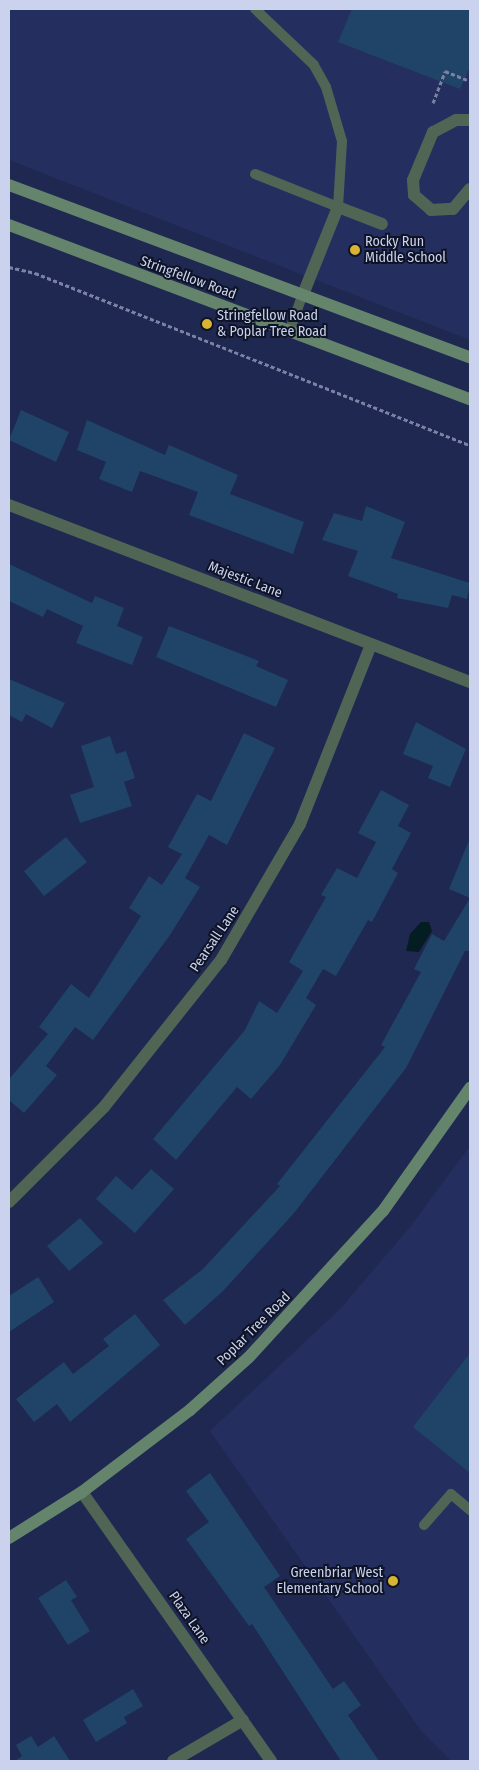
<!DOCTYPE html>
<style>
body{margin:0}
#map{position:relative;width:479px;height:1770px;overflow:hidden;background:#1f2851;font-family:"Fira Sans Condensed",sans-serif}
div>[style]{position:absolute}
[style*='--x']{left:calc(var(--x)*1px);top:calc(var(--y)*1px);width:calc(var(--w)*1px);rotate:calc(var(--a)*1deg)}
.built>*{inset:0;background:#252f5f}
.water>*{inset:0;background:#041d22}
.building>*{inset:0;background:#204368}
.path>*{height:3px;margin-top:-1.5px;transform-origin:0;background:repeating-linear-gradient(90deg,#7b83a5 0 4px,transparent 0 6.5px)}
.lane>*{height:10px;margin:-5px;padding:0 5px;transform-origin:5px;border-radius:5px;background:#516555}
.street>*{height:12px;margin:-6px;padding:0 6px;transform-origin:6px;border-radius:6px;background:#516555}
.secondary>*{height:12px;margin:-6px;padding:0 6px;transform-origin:6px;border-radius:6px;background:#65846c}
.dots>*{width:14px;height:14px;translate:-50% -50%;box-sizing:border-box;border:2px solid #0e1325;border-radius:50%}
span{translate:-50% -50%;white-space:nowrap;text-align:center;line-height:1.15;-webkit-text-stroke:4px #0e1325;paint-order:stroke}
.poi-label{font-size:14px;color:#cad2ed}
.left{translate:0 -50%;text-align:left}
.right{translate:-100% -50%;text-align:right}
.street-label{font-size:14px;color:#cad2ed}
.frame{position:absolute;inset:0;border:10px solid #cad2ed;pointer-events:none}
</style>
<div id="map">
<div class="built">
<div style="clip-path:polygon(9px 9px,470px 9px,470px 340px,9px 160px)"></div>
<div style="clip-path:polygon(470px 1146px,470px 1761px,451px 1761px,422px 1732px,210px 1431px,341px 1308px,410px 1227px)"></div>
</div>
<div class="water">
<div style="clip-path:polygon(421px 922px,429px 922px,432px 931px,419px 952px,406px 951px,410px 934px)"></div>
</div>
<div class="building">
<div style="clip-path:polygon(352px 9px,470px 9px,470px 67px,460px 89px,338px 42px)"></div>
<div style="clip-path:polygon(21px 410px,69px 432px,56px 462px,9px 440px)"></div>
<div style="clip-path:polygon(87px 420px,165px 455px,169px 445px,238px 475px,230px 494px,304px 522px,293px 554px,189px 515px,198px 492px,140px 471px,132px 492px,99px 479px,106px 462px,77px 450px)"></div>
<div style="clip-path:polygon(366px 506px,405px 522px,391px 558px,470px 583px,467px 599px,452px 595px,448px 608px,397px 598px,398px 594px,348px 576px,358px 551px,322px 540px,334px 513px,362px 521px)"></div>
<div style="clip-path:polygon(9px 564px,92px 603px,95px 596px,124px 608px,117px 626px,143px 637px,132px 665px,76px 643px,83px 626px,47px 609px,43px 617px,9px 601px)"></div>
<div style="clip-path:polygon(169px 626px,259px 661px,256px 666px,288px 680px,276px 707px,156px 657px)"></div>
<div style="clip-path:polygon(9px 679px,65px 703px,52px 728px,26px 714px,22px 722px,9px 715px)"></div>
<div style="clip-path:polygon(416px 722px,466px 749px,450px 787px,428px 778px,433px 766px,403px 754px)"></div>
<div style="clip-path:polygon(244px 733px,275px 748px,227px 845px,209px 835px,185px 878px,200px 887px,170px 935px,93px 1040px,75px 1027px,46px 1066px,57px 1075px,24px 1113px,9px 1100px,9px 1079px,48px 1034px,39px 1027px,71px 984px,89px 998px,141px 916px,129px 908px,149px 876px,162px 885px,182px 854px,168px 847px,197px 794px,211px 801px)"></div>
<div style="clip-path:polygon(110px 736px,116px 754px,126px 751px,135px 778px,124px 782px,132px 806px,80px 823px,70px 795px,94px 787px,81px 746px)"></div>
<div style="clip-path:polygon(381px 790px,409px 805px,398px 826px,411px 833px,392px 869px,398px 873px,372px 922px,368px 920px,336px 976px,323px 969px,306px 998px,316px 1005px,280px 1065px,251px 1099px,237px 1087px,176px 1160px,153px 1139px,245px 1030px,259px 1001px,277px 1013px,303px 971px,289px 962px,326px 897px,321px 895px,337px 868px,357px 878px,376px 842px,358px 833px)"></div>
<div style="clip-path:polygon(66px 837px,87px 862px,44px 896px,24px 871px)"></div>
<div style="clip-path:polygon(470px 838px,470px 951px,465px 951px,406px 1068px,294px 1213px,223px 1291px,185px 1325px,163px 1300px,203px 1269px,280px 1186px,277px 1184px,385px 1047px,381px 1045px,421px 972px,414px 969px,432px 934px,444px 941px,470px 898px,449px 889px)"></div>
<div style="clip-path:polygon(151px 1169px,174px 1189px,135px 1233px,96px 1199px,116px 1176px,132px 1190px)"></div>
<div style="clip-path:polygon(80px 1218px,103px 1243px,69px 1271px,47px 1246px)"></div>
<div style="clip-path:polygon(38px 1277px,54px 1302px,9px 1332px,9px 1296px)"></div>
<div style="clip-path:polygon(135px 1314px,160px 1345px,70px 1422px,57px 1404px,34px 1422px,16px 1399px,64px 1362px,73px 1374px,109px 1346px,103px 1339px)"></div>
<div style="clip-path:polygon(470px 1353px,470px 1473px,413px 1427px)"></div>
<div style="clip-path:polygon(210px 1473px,280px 1576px,264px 1587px,333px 1689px,344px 1681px,361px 1705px,348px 1715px,379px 1761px,341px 1761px,252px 1624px,249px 1626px,186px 1539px,209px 1522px,186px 1491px)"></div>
<div style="clip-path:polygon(66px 1580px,77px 1597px,71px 1600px,90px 1631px,68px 1645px,38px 1598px)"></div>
<div style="clip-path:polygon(133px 1689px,143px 1706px,124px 1717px,127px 1723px,96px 1742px,83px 1720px)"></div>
<div style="clip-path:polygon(31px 1736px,38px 1747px,54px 1736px,70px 1761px,15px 1761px,22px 1756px,16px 1745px)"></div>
</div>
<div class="path">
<div style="--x:433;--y:103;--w:34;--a:-69"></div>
<div style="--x:445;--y:71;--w:27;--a:22"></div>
<div style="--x:9;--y:267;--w:27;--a:13"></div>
<div style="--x:35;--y:273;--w:468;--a:21.6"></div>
</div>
<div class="lane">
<div style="--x:255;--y:174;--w:89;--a:21.7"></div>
<div style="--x:338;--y:207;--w:66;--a:-86.5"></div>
<div style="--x:342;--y:141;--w:56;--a:-106.5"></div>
<div style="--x:326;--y:87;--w:25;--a:-119"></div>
<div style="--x:314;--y:65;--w:81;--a:-136.5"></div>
<div style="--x:289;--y:332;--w:37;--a:-70"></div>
<div style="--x:424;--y:1525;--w:41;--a:-48.9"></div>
<div style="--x:451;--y:1494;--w:25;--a:40"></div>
</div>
<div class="street">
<div style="--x:470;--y:120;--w:14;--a:180"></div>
<div style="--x:456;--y:120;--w:26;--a:152"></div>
<div style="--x:433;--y:132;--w:52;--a:112.6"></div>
<div style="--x:413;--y:180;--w:15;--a:86"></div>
<div style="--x:414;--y:195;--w:23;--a:41"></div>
<div style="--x:431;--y:210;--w:22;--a:-3"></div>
<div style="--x:453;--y:209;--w:26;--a:-50"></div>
<div style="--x:302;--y:297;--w:97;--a:-68.2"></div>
<div style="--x:338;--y:207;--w:47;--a:21.1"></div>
<div style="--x:9;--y:505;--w:494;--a:21"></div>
<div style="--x:9;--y:1202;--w:134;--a:-45"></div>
<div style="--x:104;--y:1107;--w:188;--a:-51.5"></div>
<div style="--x:221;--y:960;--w:157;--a:-59.8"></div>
<div style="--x:300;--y:824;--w:193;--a:-68.4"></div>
<div style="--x:82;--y:1492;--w:329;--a:54.9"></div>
<div style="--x:173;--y:1761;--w:81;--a:-30.4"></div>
</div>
<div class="secondary">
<div style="--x:9;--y:185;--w:492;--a:20.5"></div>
<div style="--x:9;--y:225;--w:493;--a:20.7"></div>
<div style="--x:9;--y:1538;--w:86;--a:-32.2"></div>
<div style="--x:82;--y:1492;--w:136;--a:-37.2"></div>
<div style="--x:190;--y:1410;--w:79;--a:-41.9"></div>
<div style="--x:249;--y:1357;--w:198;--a:-47.5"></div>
<div style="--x:383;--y:1211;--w:151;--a:-54.7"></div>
</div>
<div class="dots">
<div style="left:355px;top:250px;background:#d9b334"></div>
<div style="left:207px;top:324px;background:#d9b334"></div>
<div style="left:393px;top:1581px;background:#d9b334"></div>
</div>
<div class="poi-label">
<span class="left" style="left:365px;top:250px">Rocky Run<br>Middle School</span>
<span class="left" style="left:217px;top:324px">Stringfellow Road<br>&amp; Poplar Tree Road</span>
<span class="right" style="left:383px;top:1581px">Greenbriar West<br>Elementary School</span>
</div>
<div class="street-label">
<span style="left:188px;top:278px;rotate:20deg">Stringfellow Road</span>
<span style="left:245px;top:580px;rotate:21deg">Majestic Lane</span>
<span style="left:215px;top:939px;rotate:-56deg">Pearsall Lane</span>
<span style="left:254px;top:1329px;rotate:-45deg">Poplar Tree Road</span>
<span style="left:189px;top:1618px;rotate:55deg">Plaza Lane</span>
</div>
<div class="frame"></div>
</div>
